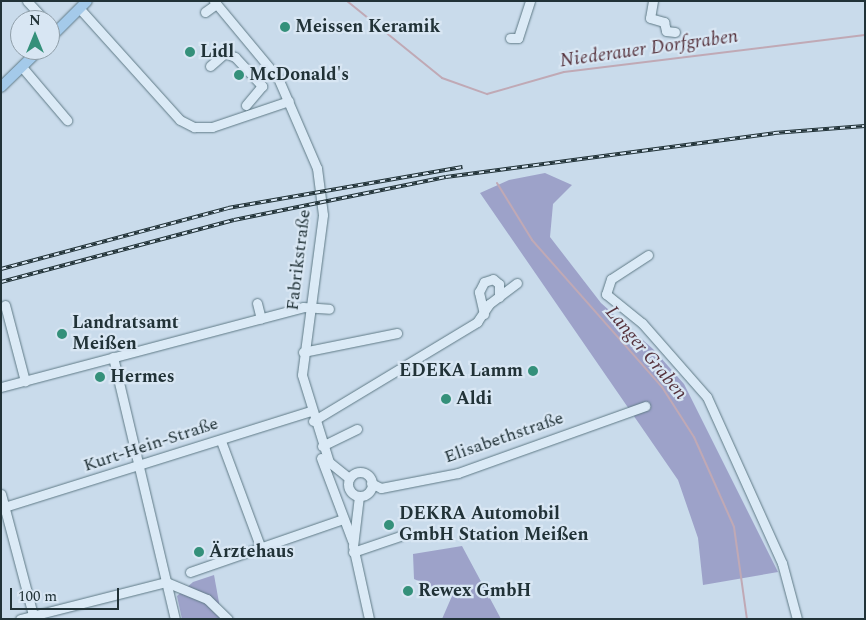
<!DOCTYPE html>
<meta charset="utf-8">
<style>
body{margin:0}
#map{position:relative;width:866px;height:620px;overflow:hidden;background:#c9dbeb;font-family:Spectral,serif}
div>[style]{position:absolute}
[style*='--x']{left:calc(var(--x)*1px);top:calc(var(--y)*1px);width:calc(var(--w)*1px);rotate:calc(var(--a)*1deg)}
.green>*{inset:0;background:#9da2c9}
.stream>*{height:2px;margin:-1px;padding:0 1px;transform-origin:1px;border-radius:1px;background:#c0a9b5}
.roads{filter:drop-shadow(0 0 1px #5f7a86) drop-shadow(0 0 1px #5f7a86)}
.minor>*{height:9px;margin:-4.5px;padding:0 4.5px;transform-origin:4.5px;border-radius:4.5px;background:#dbeaf6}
.minor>.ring{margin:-4.5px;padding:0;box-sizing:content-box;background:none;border:9px solid #dbeaf6;border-radius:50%}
.major>*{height:10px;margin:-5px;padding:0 5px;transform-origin:5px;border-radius:5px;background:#a4caea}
.rail>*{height:4px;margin-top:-2px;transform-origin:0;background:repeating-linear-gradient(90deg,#d8e6f3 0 5.5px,#213237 0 11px);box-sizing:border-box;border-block:1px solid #213237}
.dots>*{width:14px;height:14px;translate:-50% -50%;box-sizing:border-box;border:2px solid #d8e6f3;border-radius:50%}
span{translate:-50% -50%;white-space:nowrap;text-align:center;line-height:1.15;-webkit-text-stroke:4.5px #d8e6f3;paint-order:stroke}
.poi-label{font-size:18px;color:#213237;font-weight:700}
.left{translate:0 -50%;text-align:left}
.right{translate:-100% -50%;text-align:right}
.street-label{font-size:18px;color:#213237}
.water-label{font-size:19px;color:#56323c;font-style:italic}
.frame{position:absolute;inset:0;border:2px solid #213237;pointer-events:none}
.north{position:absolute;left:10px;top:10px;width:50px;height:50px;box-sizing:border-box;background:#d8e6f3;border:1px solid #8f9ea8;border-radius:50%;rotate:0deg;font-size:14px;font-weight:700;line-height:20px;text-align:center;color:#213237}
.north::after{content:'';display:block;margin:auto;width:18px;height:22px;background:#34907a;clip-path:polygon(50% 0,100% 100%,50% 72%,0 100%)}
.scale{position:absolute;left:10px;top:588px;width:109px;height:22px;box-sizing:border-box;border:2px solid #213237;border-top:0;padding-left:6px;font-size:15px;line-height:18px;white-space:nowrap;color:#213237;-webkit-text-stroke:4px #d8e6f3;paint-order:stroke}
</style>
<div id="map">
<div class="green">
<div style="clip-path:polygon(545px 173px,572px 185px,553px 204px,550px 237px,601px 303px,653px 349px,684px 384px,778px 572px,703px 585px,698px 538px,678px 480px,480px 193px,509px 180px)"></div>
<div style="clip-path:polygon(462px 546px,485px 589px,501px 619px,442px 619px,452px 596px,414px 579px,413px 554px)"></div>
<div style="clip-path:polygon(214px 575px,222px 619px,182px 619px,177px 596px,193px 582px)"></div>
</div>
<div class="stream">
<div style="--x:347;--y:1;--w:122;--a:39"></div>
<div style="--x:442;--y:78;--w:48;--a:19.6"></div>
<div style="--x:487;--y:94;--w:80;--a:-15.9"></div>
<div style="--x:564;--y:72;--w:303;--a:-7"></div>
<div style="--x:497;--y:183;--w:67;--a:58.4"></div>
<div style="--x:532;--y:240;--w:196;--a:48.5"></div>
<div style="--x:662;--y:387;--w:59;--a:57.4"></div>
<div style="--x:694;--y:437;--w:98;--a:66"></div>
<div style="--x:734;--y:527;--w:93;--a:82"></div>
</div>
<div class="roads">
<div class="minor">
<div style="--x:27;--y:1;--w:26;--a:47"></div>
<div style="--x:214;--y:1;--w:100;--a:50.3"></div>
<div style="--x:278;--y:78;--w:98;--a:66.6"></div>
<div style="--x:317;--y:168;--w:47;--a:82.7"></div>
<div style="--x:323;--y:215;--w:161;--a:97.5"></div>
<div style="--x:302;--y:375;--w:91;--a:72.8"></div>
<div style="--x:329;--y:462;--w:26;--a:39"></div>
<div style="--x:653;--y:1;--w:17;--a:100"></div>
<div style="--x:650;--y:18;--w:15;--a:16"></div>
<div style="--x:664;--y:22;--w:9;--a:77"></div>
<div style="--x:666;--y:31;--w:9;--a:6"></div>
<div style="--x:80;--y:9;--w:149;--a:48"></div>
<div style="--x:180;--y:120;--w:16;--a:27"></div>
<div style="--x:194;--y:127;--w:18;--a:0"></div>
<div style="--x:212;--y:127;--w:81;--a:-18.7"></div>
<div style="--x:205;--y:12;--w:14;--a:-36"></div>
<div style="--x:510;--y:38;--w:8;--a:0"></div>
<div style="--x:518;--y:38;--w:39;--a:-72"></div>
<div style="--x:210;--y:66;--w:20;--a:-41"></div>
<div style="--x:225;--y:53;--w:11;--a:22"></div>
<div style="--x:235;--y:57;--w:40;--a:47"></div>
<div style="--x:262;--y:86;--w:25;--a:130"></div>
<div style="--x:22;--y:67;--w:70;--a:49.7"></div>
<div style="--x:648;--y:255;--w:44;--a:147"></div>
<div style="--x:611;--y:279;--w:16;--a:108"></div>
<div style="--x:606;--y:294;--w:46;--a:38.9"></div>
<div style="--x:642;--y:323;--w:98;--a:48.7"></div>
<div style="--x:707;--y:397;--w:182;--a:65.7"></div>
<div style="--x:782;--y:563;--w:58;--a:75"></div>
<div style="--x:257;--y:303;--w:16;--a:76"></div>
<div style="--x:5;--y:305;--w:79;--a:75.3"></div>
<div style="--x:484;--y:314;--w:23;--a:-103"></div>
<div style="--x:479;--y:292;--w:11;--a:-63"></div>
<div style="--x:484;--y:282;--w:9;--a:-18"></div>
<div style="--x:493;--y:279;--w:8;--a:40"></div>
<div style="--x:499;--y:284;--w:13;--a:90"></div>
<div style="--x:303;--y:352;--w:96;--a:-11.4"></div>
<div style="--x:113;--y:357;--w:269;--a:76.7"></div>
<div style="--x:1;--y:387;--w:312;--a:-14.8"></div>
<div style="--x:303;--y:307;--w:26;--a:4"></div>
<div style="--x:313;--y:421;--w:192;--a:-31.1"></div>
<div style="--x:477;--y:322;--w:22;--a:-56"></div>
<div style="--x:489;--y:304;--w:35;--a:-37"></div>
<div style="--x:221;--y:441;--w:112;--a:69.6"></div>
<div style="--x:322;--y:446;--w:39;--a:-26"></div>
<div style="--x:321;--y:458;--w:88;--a:69.3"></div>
<div class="ring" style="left:348px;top:472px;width:15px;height:15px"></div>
<div style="--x:371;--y:483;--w:11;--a:27"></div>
<div style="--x:381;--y:488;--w:78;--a:-11"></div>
<div style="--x:458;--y:473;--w:199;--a:-19.7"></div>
<div style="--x:1;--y:494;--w:129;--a:75.2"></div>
<div style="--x:359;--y:496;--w:50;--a:96.8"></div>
<div style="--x:353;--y:546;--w:75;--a:77.6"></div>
<div style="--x:1;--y:508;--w:324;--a:-17.4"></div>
<div style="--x:353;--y:552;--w:56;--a:-18.8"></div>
<div style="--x:190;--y:572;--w:162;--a:-19.1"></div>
<div style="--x:20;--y:619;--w:151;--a:-14.2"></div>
<div style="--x:166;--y:582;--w:44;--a:22.5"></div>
<div style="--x:207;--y:599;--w:29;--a:44"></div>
</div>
<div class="major">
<div style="--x:50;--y:38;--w:52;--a:-45"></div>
<div style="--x:1;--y:87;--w:53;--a:-44.2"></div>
</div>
</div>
<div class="rail">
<div style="--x:1;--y:269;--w:235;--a:-15"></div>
<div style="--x:228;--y:208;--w:238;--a:-9.9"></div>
<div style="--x:1;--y:282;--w:241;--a:-14.9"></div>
<div style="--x:234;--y:220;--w:216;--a:-11.5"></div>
<div style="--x:446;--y:177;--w:331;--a:-7.6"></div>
<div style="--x:774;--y:133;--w:91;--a:-4.4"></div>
</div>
<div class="dots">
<div style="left:285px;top:27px;background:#34907a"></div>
<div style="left:190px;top:52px;background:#34907a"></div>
<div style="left:239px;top:75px;background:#34907a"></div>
<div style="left:62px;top:334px;background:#34907a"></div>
<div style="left:533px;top:371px;background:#34907a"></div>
<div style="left:100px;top:377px;background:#34907a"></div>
<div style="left:446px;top:399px;background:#34907a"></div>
<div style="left:389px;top:525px;background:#34907a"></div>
<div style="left:199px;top:552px;background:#34907a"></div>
<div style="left:408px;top:591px;background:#34907a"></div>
</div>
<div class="poi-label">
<span class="left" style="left:295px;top:27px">Meissen Keramik</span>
<span class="left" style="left:200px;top:52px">Lidl</span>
<span class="left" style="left:249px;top:75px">McDonald's</span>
<span class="left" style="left:72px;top:334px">Landratsamt<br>Meißen</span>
<span class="right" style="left:523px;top:371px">EDEKA Lamm</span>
<span class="left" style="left:110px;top:377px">Hermes</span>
<span class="left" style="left:456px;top:399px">Aldi</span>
<span class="left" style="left:399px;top:525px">DEKRA Automobil<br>GmbH Station Meißen</span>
<span class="left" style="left:209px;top:552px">Ärztehaus</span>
<span class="left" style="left:418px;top:591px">Rewex GmbH</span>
</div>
<div class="street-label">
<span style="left:299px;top:260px;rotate:-83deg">Fabrikstraße</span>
<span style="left:504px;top:438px;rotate:-19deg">Elisabethstraße</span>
<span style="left:151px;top:445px;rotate:-18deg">Kurt-Hein-Straße</span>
</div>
<div class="water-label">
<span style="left:649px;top:49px;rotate:-8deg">Niederauer Dorfgraben</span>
<span style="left:646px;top:353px;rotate:50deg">Langer Graben</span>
</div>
<div class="frame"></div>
<div class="north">N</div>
<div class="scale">100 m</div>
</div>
